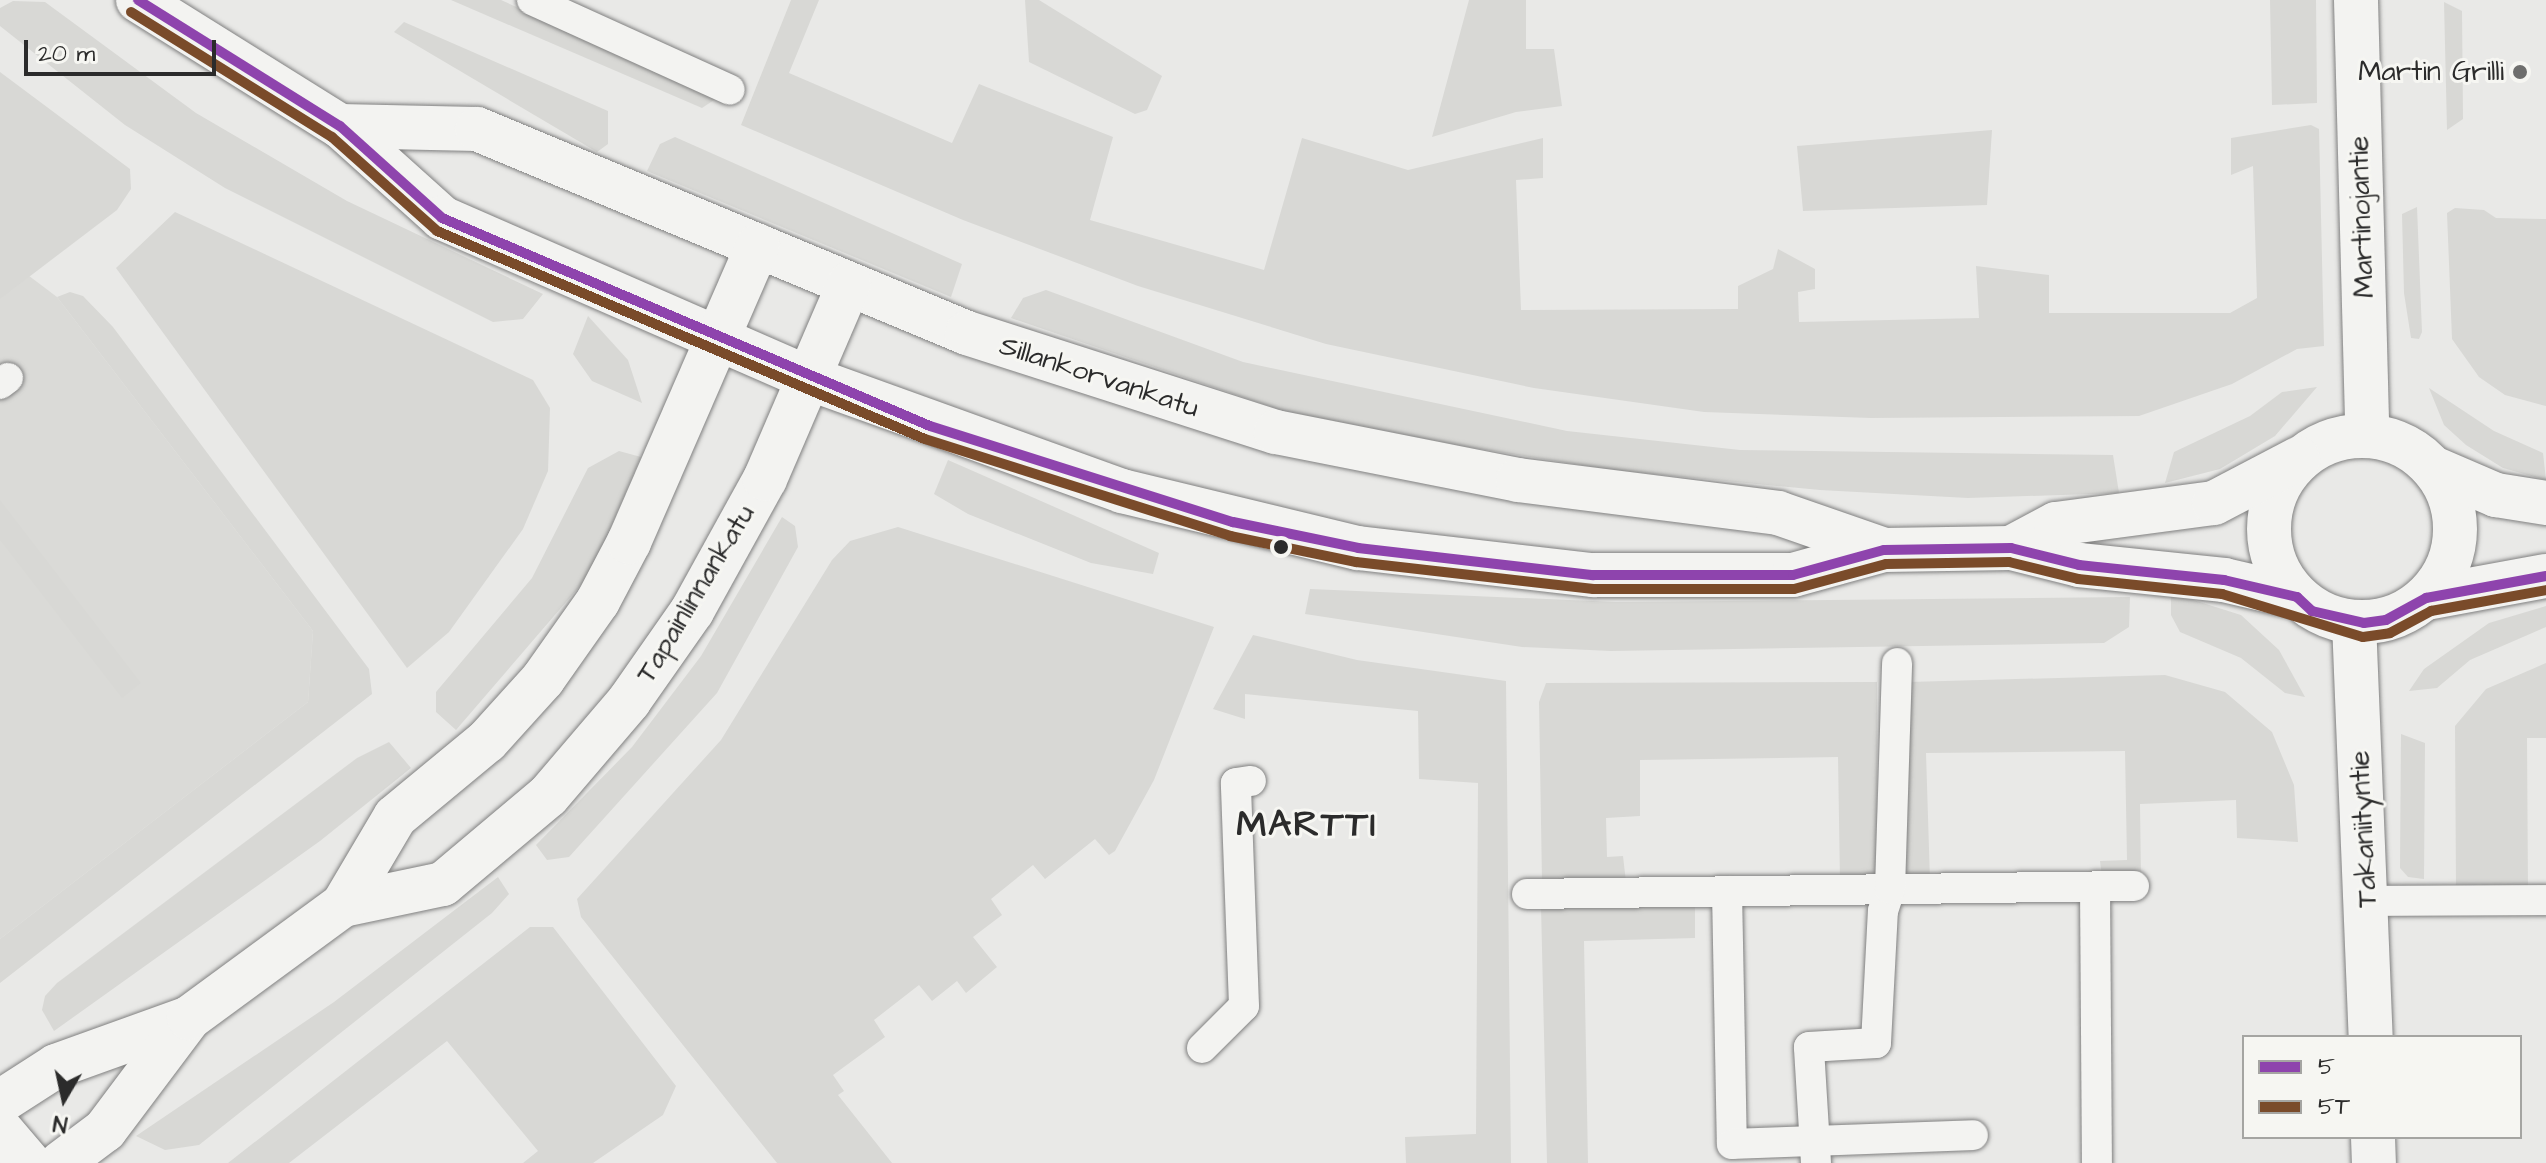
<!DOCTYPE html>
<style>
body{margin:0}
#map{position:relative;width:2546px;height:1163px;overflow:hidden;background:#e9e9e7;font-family:"Architects Daughter",sans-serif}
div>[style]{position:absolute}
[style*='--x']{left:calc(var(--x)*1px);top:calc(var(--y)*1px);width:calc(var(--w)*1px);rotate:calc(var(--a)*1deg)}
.built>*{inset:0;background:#dadad7}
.green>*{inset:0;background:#d8d8d5}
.roads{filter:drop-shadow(0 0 2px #808080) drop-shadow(0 0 2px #808080)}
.lane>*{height:30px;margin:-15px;padding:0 15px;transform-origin:15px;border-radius:15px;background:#f3f3f1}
.street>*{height:44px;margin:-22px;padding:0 22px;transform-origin:22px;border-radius:22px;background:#f3f3f1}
.secondary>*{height:44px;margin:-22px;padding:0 22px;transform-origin:22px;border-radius:22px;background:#f3f3f1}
.secondary>.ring{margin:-22px;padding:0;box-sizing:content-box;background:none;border:44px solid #f3f3f1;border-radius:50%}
.bus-1>*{height:10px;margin:-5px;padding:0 5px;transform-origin:5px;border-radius:5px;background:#8e44ad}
.bus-2>*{height:10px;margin:-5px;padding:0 5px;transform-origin:5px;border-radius:5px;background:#7a4b2a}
.dots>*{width:22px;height:22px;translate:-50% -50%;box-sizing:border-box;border:4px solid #f6f6f2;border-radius:50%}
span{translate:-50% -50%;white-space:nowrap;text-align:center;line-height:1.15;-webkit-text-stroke:6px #f6f6f2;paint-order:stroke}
.poi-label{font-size:28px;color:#2b2b2b}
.right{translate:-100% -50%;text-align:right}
.street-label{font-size:28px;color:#2b2b2b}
.district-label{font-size:36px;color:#2b2b2b;font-weight:700;letter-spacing:2px}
.legend{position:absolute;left:2242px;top:1035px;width:280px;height:104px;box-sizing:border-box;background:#f6f6f2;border:2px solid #a5a5a2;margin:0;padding:10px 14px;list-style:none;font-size:24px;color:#2b2b2b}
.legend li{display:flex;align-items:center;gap:16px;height:40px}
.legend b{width:40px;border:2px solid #a5a5a2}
.north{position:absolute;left:24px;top:1059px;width:80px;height:80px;-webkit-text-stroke:6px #f6f6f2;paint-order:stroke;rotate:189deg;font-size:22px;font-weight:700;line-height:32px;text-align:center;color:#2b2b2b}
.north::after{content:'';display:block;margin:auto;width:28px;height:36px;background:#2b2b2b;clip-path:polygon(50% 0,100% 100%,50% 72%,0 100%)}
.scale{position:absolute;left:24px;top:40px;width:192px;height:36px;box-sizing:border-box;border:4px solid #2b2b2b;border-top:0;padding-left:10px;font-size:24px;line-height:28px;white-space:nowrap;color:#2b2b2b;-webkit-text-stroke:6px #f6f6f2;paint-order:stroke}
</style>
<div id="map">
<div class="built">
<div style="clip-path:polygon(0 254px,57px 297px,313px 631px,308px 702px,0 939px)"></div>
</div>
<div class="green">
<div style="clip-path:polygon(451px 0,501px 0,717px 98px,702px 108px)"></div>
<div style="clip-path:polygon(791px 0,819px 0,789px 73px,952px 143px,979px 84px,1113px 137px,1090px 220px,1264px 270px,1302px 138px,1408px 170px,1543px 138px,1543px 178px,1516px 180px,1521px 310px,1738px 309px,1738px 286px,1773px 269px,1778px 249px,1815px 269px,1815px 289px,1798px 292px,1799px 322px,1979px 318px,1976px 266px,2049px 275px,2049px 313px,2230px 313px,2257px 298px,2253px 166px,2231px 175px,2231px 138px,2311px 125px,2319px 129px,2324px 346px,2297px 349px,2232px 384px,2139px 416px,1871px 418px,1704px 412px,1534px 388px,1326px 344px,1138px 286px,963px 220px,741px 125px)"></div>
<div style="clip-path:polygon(1025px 0,1039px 0,1162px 76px,1147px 110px,1135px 114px,1029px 62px)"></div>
<div style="clip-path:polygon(1469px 0,1526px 0,1526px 49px,1554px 49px,1562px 106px,1516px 112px,1432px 137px)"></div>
<div style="clip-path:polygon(2270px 0,2316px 0,2317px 103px,2272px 105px)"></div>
<div style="clip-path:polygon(13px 1px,45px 2px,196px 113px,347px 201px,543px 294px,523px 319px,493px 322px,225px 188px,125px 125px,0 26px,0 8px)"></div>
<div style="clip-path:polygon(2444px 2px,2462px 11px,2463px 119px,2447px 130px)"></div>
<div style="clip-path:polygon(404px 22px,608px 111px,608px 144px,597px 152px,394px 32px)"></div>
<div style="clip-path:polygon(0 72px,130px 169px,131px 189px,117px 210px,0 299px)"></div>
<div style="clip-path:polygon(1992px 130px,1987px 205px,1803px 211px,1797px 146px)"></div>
<div style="clip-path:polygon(675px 137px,962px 264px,951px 297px,647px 171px,660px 144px)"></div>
<div style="clip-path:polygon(2417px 207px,2422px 332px,2419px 339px,2411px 338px,2404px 293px,2402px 214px)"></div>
<div style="clip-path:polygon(2455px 208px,2484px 210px,2496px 218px,2546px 219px,2546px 406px,2505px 395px,2479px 377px,2452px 339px,2447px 213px)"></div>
<div style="clip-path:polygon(175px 212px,533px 380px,550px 408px,548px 471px,523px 529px,449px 632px,407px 668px,116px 268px)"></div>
<div style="clip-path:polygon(1046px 290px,1243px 362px,1567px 431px,1740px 450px,2113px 455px,2119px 493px,1968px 498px,1820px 490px,1612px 470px,1462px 446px,1284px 411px,1011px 318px,1023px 298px)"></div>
<div style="clip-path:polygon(70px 292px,83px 296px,113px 327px,369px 669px,372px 694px,0 983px,0 939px,308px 702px,313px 631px,57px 297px)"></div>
<div style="clip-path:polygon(588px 316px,628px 360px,642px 403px,592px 381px,573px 354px)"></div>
<div style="clip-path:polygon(2317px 387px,2275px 436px,2220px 469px,2165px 483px,2174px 452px,2250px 416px,2282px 392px)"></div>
<div style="clip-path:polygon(2429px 388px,2494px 431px,2543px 453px,2546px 480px,2503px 468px,2466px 445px,2444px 425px)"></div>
<div style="clip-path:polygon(619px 451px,641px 457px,591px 573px,456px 730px,436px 712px,436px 692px,532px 578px,588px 468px)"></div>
<div style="clip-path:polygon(948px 460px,1159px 553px,1153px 574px,1091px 563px,968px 514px,934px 494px)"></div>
<div style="clip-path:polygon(0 500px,141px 683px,122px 698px,0 540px)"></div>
<div style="clip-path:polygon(782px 517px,795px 526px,798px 547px,717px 693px,569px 857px,547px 860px,536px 845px,632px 747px,701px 656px)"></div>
<div style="clip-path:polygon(898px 527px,1214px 627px,1154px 780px,1115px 851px,1109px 855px,1095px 839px,1045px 879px,1033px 865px,991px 899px,1002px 915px,973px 937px,997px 967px,966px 993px,957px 981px,932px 1001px,919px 985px,874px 1020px,885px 1037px,833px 1075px,844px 1091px,838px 1095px,892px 1163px,777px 1163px,581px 917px,577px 899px,721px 740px,832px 560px,850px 541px)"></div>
<div style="clip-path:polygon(1310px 589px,1616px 602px,2130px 597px,2129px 627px,2104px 643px,1611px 651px,1522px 647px,1305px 614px)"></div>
<div style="clip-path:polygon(2171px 593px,2241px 615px,2279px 650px,2305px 697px,2285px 693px,2241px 658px,2180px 632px,2171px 615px)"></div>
<div style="clip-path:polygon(2546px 606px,2546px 627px,2470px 660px,2437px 688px,2409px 691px,2424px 669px,2489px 623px)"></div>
<div style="clip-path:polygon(1253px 635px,1357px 660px,1506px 681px,1511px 1163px,1406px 1163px,1405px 1137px,1476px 1134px,1478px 783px,1419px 779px,1418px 711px,1245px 694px,1245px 719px,1213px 709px)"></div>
<div style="clip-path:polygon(2546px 663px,2546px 738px,2527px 738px,2528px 889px,2456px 888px,2455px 726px,2486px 689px)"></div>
<div style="clip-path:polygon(2165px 675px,2225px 692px,2272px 732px,2294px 785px,2298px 842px,2237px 838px,2236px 800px,2140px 804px,2141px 878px,2102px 877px,2100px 861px,2127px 860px,2125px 751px,1926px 753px,1930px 881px,1906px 876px,1909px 682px)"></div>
<div style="clip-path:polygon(1877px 682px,1877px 874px,1840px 882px,1838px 757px,1640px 760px,1640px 816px,1606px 818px,1607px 857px,1623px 856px,1626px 882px,1542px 882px,1539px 702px,1546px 683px)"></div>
<div style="clip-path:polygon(2401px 734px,2425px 743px,2424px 879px,2408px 877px,2400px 868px)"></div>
<div style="clip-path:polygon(389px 742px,411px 768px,320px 841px,54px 1031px,42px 1010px,45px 996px,57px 983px,357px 758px)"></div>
<div style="clip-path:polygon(498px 877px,509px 894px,492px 913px,199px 1145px,165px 1150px,136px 1136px,334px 1002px)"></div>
<div style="clip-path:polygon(1541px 906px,1695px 906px,1695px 938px,1584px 941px,1588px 1163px,1547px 1163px)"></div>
<div style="clip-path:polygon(530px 927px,553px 927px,676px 1086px,663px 1115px,593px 1163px,523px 1163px,538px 1151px,447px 1041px,289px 1163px,228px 1163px)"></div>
</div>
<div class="roads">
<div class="lane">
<div style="--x:532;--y:0;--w:217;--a:24.4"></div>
<div style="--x:0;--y:384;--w:10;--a:-37"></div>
<div style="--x:2095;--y:887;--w:276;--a:89.6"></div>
<div style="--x:1727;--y:891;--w:253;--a:88.9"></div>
<div style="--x:1732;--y:1144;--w:241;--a:-2.1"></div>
<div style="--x:1527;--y:894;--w:607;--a:-0.76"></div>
<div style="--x:2368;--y:901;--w:178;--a:-0.3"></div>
<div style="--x:1202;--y:1048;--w:59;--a:-45"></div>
<div style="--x:1244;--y:1006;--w:223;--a:-92.1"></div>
<div style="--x:1236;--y:783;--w:15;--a:-8"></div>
<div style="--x:1816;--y:1163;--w:116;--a:-93.5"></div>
<div style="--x:1809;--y:1047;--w:67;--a:-3.4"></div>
<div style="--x:1876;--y:1043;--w:132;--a:-87"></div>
<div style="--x:1883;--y:911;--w:23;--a:-72"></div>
<div style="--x:1890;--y:889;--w:226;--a:-88.2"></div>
</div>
<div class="street">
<div style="--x:2356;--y:0;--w:434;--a:88.5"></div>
<div style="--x:2354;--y:622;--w:415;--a:87.7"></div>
<div style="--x:2373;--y:1137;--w:26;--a:88"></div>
</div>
<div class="secondary">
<div style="--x:138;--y:0;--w:238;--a:32"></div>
<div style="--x:340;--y:126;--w:137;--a:42"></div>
<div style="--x:442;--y:218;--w:403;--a:23.6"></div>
<div style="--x:811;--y:379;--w:331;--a:19.8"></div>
<div style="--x:1122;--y:491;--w:243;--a:13.6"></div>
<div style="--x:1358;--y:548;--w:237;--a:6.6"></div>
<div style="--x:1593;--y:575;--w:200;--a:0"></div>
<div style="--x:1793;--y:575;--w:94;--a:-15.4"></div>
<div style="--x:1884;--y:550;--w:127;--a:-0.9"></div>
<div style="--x:2011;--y:548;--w:70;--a:14"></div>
<div style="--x:2079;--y:565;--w:146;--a:5.9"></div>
<div style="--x:2224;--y:580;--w:75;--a:13.1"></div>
<div style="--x:340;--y:126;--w:137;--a:1.3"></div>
<div style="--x:477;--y:129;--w:531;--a:22.6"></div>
<div style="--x:967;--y:333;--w:324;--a:17.8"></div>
<div style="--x:1276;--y:432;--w:247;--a:11.2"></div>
<div style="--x:1518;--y:480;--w:262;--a:7.2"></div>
<div style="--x:1778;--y:513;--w:112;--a:19.2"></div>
<div class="ring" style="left:2269px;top:436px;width:142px;height:142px"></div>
<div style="--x:2433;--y:468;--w:69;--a:23.2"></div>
<div style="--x:2496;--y:495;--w:51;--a:9.1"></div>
<div style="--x:2011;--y:548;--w:51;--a:-28.1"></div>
<div style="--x:2056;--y:524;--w:159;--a:-7.6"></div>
<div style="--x:2214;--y:503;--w:95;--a:-27.6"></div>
<div style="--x:2426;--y:598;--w:122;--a:-10.4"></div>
<div style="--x:343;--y:905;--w:102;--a:-11.9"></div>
<div style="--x:443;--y:884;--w:137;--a:-40"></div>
<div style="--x:548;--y:796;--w:125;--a:-49.5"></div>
<div style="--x:629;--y:701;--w:110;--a:-55"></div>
<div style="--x:692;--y:611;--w:151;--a:-61.1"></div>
<div style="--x:765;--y:479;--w:212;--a:-66.7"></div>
<div style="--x:0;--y:1102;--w:67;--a:-32.7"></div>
<div style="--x:56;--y:1066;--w:141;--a:-19.8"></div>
<div style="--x:0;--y:1129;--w:45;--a:49.5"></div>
<div style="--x:61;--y:1163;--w:55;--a:-36.9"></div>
<div style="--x:105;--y:1130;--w:140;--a:-53.1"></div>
<div style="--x:189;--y:1018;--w:191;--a:-36.3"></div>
<div style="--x:343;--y:905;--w:102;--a:-59.4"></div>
<div style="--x:395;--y:817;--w:119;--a:-39.6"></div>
<div style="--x:487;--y:741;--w:84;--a:-47.9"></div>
<div style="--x:543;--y:679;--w:95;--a:-54.8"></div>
<div style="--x:598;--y:601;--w:67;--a:-62.3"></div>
<div style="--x:629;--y:542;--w:323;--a:-66.5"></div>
</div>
</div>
<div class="bus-1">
<div style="--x:138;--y:0;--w:238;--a:32"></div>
<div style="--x:340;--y:126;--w:137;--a:42"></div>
<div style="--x:442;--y:218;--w:530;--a:23.09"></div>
<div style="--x:930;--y:426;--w:318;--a:17.6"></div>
<div style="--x:1233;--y:522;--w:128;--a:11.7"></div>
<div style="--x:1358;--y:548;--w:237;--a:6.6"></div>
<div style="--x:1593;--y:575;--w:200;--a:0"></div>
<div style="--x:1793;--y:575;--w:94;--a:-15.4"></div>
<div style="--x:1884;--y:550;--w:127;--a:-0.9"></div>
<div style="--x:2011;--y:548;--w:70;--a:14"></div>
<div style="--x:2079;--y:565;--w:146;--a:5.9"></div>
<div style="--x:2224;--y:580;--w:75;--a:13.1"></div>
<div style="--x:2297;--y:597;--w:21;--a:43"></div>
<div style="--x:2312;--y:611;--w:53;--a:13"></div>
<div style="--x:2364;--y:623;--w:22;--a:-8"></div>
<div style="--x:2386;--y:620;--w:46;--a:-28.8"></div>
<div style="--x:2426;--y:598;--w:122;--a:-10.4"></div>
</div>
<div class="bus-2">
<div style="--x:131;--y:12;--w:237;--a:31.9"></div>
<div style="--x:332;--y:137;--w:141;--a:41.8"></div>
<div style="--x:437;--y:231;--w:530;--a:23.09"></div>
<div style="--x:925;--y:439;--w:320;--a:17.6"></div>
<div style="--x:1230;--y:536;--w:129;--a:11.7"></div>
<div style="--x:1356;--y:562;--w:239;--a:6.5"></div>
<div style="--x:1593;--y:589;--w:201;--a:0"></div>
<div style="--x:1794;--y:589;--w:95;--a:-15.2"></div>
<div style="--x:1886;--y:564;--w:123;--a:-0.9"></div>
<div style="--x:2009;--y:562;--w:71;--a:13.8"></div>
<div style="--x:2078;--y:579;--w:145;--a:5.9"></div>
<div style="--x:2222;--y:594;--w:147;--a:17"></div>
<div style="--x:2363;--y:637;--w:27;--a:-8"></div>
<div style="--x:2390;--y:633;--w:47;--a:-28.2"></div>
<div style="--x:2431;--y:611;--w:117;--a:-10.3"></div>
</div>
<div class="dots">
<div style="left:2520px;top:72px;background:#6e6e6d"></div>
<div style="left:1281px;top:547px;background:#2b2b2b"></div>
</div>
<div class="poi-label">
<span class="right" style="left:2504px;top:72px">Martin Grilli</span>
</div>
<div class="street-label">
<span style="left:2362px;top:217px;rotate:-92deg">Martinojantie</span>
<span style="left:1099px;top:377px;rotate:18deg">Sillankorvankatu</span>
<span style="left:696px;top:594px;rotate:-59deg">Tapainlinnankatu</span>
<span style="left:2364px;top:829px;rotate:-93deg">Takaniityntie</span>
</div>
<div class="district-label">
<span style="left:1307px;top:825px">MARTTI</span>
</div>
<ul class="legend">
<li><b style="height:10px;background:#8e44ad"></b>5</li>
<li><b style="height:10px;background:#7a4b2a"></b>5T</li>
</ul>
<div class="north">N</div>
<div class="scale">20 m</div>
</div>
